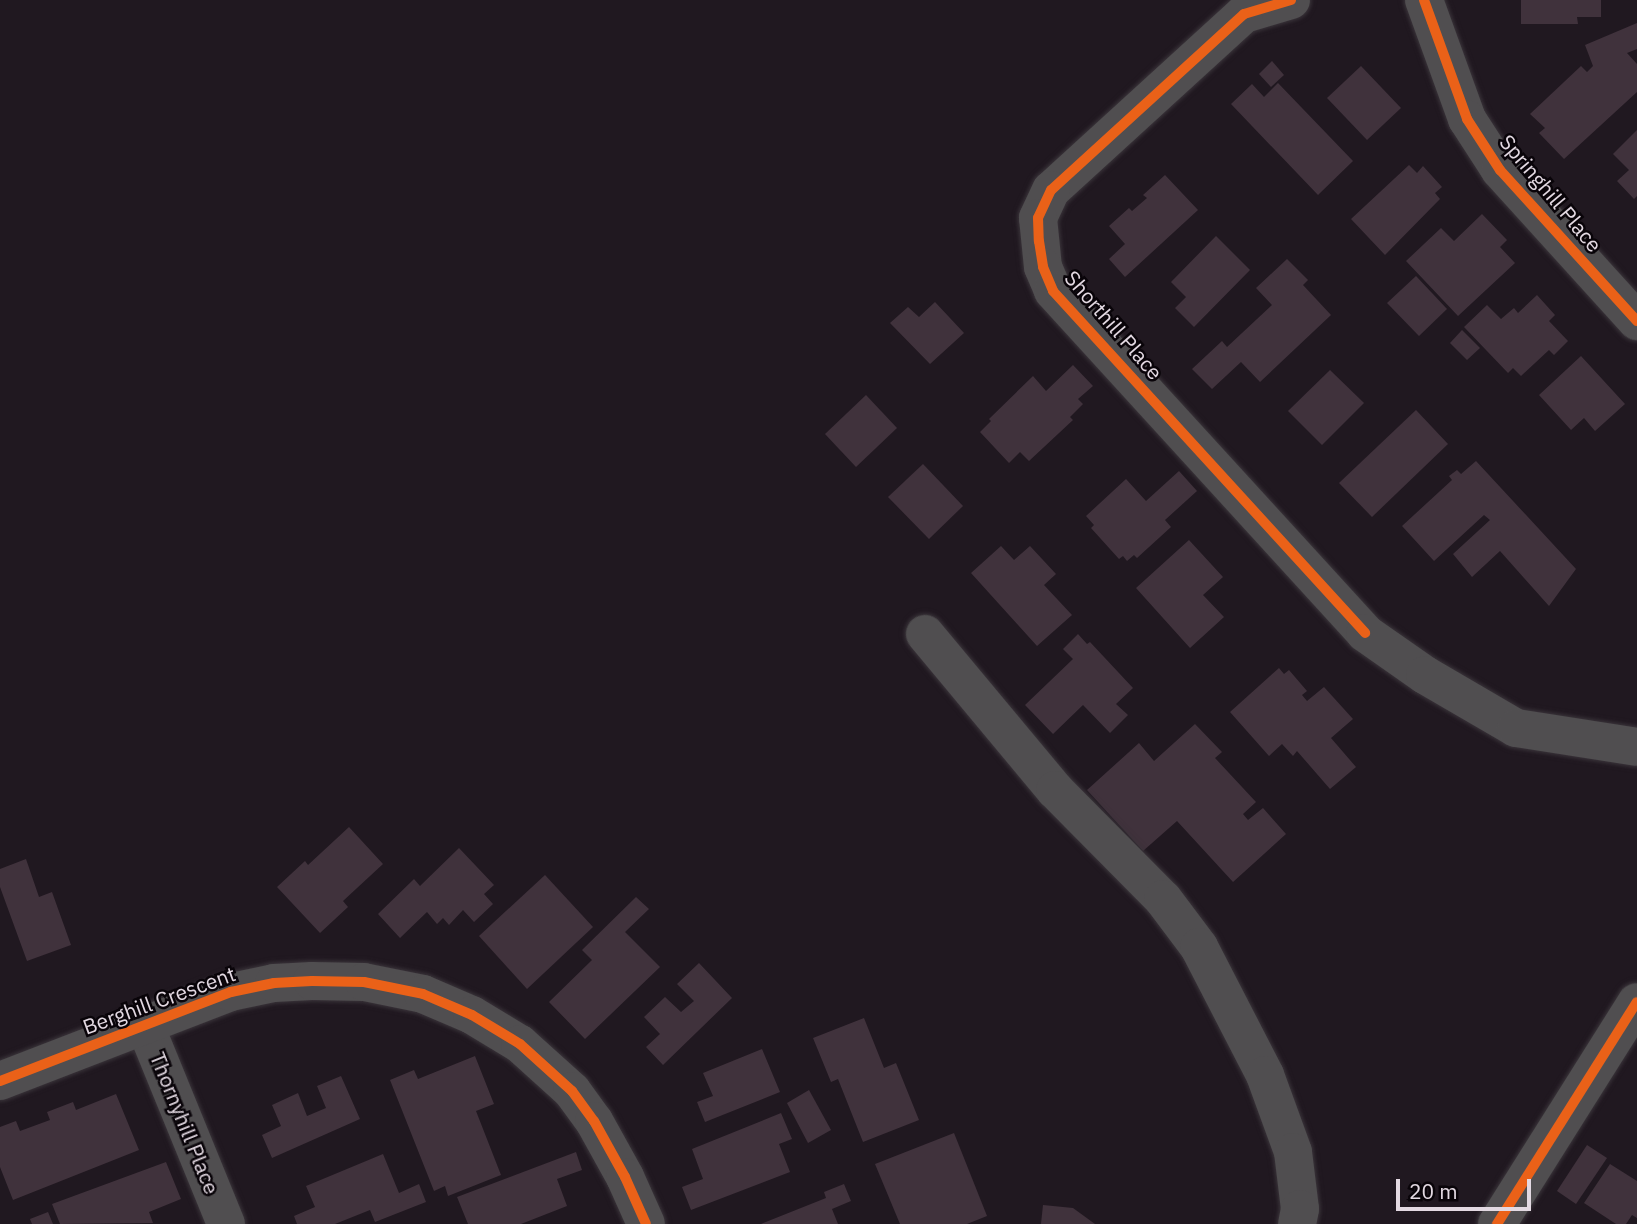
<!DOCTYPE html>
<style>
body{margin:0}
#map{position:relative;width:1637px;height:1224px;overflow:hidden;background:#201820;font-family:"IBM Plex Sans",sans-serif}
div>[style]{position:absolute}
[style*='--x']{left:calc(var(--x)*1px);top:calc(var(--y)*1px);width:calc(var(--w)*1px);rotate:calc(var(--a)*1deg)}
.building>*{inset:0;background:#40323c}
.roads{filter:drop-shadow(0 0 2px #3a343a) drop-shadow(0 0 2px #3a343a)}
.minor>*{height:38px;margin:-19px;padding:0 19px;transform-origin:19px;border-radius:19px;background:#504e50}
.cycleway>*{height:10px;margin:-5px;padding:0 5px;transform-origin:5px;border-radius:5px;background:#ea6118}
span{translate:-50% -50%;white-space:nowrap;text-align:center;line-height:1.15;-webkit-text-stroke:5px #090409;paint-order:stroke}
.street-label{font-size:21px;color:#e3d9e2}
.scale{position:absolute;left:1396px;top:1179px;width:135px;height:32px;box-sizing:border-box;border:4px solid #e3d9e2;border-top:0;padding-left:9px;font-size:21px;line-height:24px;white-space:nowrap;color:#e3d9e2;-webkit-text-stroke:5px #090409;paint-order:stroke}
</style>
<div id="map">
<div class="building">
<div style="clip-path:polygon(1521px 0,1601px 0,1601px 17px,1577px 17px,1578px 24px,1521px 24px)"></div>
<div style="clip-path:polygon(1637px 23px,1637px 49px,1627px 53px,1637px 64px,1637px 92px,1564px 159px,1539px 133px,1545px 128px,1530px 114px,1581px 66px,1587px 72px,1593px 66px,1585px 45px)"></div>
<div style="clip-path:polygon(1272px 61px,1284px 75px,1271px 87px,1259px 74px)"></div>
<div style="clip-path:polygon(1361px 66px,1401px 108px,1367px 140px,1327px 98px)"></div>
<div style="clip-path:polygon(1278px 83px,1353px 161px,1318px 195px,1231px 104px,1252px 84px,1264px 97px)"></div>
<div style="clip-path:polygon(1637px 130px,1637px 196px,1634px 199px,1617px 181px,1629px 170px,1613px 154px)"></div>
<div style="clip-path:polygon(1409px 165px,1417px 173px,1423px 166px,1442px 187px,1435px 193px,1440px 199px,1385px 255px,1351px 219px)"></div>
<div style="clip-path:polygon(1165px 175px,1198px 210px,1125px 277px,1109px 259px,1125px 244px,1109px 226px,1129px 208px,1132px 211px,1147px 198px,1143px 195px)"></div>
<div style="clip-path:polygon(1482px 214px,1507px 240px,1500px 247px,1515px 263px,1458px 316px,1406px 261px,1441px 228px,1454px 241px)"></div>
<div style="clip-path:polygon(1216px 236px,1250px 270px,1194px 327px,1175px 308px,1186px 297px,1171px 282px)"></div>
<div style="clip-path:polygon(1287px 259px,1308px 280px,1303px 285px,1331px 315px,1260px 382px,1241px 362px,1212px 389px,1192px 369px,1222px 341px,1227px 347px,1272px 305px,1256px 288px)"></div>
<div style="clip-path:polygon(1416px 276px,1447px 309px,1419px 336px,1387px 303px)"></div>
<div style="clip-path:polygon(1537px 295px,1555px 315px,1549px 321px,1568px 341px,1554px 355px,1549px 350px,1521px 376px,1513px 368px,1508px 373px,1464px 327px,1487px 305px,1501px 319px,1514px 308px,1518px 313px)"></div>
<div style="clip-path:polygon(935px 302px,964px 333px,930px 364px,890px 323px,908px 307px,919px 317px)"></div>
<div style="clip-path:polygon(1462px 330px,1480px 348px,1467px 360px,1450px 343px)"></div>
<div style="clip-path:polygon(1581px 356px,1625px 404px,1595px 431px,1584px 418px,1571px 430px,1539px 395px)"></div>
<div style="clip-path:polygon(1073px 365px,1093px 386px,1078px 399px,1083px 404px,1070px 417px,1073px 420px,1029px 461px,1020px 452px,1009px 463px,980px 432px,991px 421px,989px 419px,1033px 376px,1046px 391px)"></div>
<div style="clip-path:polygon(1330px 370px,1364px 403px,1322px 445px,1288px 411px)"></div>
<div style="clip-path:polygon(866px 395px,897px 428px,856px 467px,825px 434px)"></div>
<div style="clip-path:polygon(1416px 410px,1448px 444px,1372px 517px,1339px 483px)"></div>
<div style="clip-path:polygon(1476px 461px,1576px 569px,1549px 606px,1500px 551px,1472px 577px,1453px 554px,1490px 520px,1484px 515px,1434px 561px,1402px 526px,1452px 480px,1449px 476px,1457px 470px,1461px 474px)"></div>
<div style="clip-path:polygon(923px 464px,963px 506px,929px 539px,888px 497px)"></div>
<div style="clip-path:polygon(1179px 471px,1197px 491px,1165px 520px,1171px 527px,1137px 558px,1134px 555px,1127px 561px,1123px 556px,1119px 559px,1091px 528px,1094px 525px,1086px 516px,1126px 479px,1146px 501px)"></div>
<div style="clip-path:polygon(1189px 540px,1223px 577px,1203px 595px,1224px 617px,1190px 648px,1136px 588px)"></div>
<div style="clip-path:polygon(1001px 546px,1014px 560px,1030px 546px,1056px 574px,1044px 585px,1072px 615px,1037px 646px,971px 573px)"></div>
<div style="clip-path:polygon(1078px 634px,1087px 644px,1090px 642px,1133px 688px,1116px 704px,1128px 715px,1110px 733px,1083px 705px,1053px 734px,1025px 705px,1073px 659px,1063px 649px)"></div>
<div style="clip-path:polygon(1279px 668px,1284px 674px,1289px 670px,1307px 691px,1302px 695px,1307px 701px,1324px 687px,1353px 719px,1331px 738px,1356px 767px,1330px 789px,1297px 751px,1293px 756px,1282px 744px,1269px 756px,1230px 712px)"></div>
<div style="clip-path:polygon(1195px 724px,1222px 752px,1215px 758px,1256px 802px,1243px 814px,1248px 820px,1263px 808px,1286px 834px,1233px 882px,1177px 821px,1143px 851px,1087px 790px,1139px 743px,1154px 761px)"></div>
<div style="clip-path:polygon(349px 827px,383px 864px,343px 901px,348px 907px,320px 933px,277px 887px,305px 861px,308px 865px)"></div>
<div style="clip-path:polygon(459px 848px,494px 885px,484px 894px,493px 904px,474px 922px,463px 910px,449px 925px,443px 918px,437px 924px,427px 912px,400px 938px,378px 914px,414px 879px,420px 886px)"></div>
<div style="clip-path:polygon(26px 859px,39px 897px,52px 892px,71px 945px,27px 961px,0 887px,0 869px)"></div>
<div style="clip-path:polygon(545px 875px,593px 927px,527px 989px,479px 936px)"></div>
<div style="clip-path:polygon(636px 897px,649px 909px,625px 932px,660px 967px,585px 1039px,549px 1002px,592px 960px,582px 950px)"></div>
<div style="clip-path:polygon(699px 963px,732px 998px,663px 1065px,646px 1047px,660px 1034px,644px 1017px,665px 997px,681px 1012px,694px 1001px,677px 984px)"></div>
<div style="clip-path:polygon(864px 1018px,884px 1068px,896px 1063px,919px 1120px,863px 1142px,838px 1079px,831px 1082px,813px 1038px)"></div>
<div style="clip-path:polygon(762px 1049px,780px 1092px,705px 1122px,697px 1102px,713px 1096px,703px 1073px)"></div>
<div style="clip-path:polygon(475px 1056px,494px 1104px,476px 1111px,501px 1175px,448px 1196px,445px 1186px,434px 1191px,390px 1080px,414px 1070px,418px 1079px)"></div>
<div style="clip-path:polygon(341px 1076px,360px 1119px,272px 1158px,262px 1135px,281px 1126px,272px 1105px,298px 1093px,307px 1116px,326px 1108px,317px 1086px)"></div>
<div style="clip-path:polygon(809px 1090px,831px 1130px,808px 1143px,787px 1103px)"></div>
<div style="clip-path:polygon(116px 1094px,139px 1150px,13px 1200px,0 1167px,0 1127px,16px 1121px,20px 1131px,50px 1120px,47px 1112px,73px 1102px,76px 1110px)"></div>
<div style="clip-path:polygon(781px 1113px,792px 1139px,779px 1144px,790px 1172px,691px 1210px,682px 1187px,703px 1179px,692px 1149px)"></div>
<div style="clip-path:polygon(954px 1133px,987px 1216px,967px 1224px,900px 1224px,875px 1164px)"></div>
<div style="clip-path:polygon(1587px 1145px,1607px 1158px,1576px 1204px,1557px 1191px)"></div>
<div style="clip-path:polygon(576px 1152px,582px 1170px,557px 1179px,567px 1206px,521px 1224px,468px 1224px,457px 1197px)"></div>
<div style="clip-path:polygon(383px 1154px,399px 1193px,419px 1184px,426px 1202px,375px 1222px,370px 1210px,335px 1224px,297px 1224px,294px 1216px,315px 1207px,306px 1186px)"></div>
<div style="clip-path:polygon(166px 1162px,181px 1199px,149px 1212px,153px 1223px,60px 1224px,52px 1204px)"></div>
<div style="clip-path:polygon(1610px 1164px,1637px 1181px,1637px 1218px,1632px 1215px,1626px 1224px,1616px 1224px,1584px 1203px)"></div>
<div style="clip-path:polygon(844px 1184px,851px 1201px,832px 1209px,838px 1224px,761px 1224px,826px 1198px,824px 1192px)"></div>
<div style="clip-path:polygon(1043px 1205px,1073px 1208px,1095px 1224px,1041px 1224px)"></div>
<div style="clip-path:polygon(48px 1212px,53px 1224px,32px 1224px,30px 1219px)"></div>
</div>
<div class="roads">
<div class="minor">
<div style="--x:1291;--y:0;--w:49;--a:163.4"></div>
<div style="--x:1244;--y:14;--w:261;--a:137.6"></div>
<div style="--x:1051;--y:190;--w:31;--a:115"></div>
<div style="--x:1038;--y:218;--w:49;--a:84.2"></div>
<div style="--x:1043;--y:267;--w:26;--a:67"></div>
<div style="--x:1053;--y:291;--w:463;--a:47.6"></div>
<div style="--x:1365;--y:633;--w:73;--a:35"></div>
<div style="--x:1425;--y:675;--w:105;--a:30.2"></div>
<div style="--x:1516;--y:728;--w:122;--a:8.9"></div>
<div style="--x:1424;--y:0;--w:127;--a:70.1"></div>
<div style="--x:1467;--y:119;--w:61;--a:57.1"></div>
<div style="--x:1500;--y:170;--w:204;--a:47.8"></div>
<div style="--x:925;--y:634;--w:203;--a:50.2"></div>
<div style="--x:1055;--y:790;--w:153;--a:45.3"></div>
<div style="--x:1163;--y:899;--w:60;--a:53.1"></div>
<div style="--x:1199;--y:947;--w:144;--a:62.7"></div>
<div style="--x:1265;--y:1075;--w:82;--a:70"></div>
<div style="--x:1293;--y:1152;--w:57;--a:83"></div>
<div style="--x:1300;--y:1209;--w:15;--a:101"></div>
<div style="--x:144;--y:1023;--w:217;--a:67.8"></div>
<div style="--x:0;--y:1081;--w:248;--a:-21.1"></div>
<div style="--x:231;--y:992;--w:44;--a:-11.8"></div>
<div style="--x:274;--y:983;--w:38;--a:-3"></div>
<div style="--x:312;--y:981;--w:52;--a:1.1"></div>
<div style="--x:364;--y:982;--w:60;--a:11.5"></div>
<div style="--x:423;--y:994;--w:53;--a:23.2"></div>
<div style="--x:472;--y:1015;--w:56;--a:31.1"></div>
<div style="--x:520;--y:1044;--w:70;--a:42.1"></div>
<div style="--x:572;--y:1091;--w:37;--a:54"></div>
<div style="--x:594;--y:1121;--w:64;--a:61"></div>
<div style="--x:625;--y:1177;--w:51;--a:65.9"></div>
<div style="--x:1497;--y:1224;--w:262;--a:-57.8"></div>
</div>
</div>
<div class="cycleway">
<div style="--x:1291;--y:0;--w:49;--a:163.4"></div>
<div style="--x:1244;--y:14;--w:261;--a:137.6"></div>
<div style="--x:1051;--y:190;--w:31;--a:115"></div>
<div style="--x:1038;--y:218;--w:23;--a:88"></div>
<div style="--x:1039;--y:241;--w:26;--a:81"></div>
<div style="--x:1043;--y:267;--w:26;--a:67"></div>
<div style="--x:1053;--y:291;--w:463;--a:47.6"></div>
<div style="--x:1424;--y:0;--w:127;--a:70.1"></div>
<div style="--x:1467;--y:119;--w:61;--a:57.1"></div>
<div style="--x:1500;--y:170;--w:204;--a:47.8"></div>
<div style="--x:0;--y:1081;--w:248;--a:-21.1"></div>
<div style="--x:231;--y:992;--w:44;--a:-11.8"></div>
<div style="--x:274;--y:983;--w:38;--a:-3"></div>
<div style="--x:312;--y:981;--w:52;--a:1.1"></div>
<div style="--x:364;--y:982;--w:60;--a:11.5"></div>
<div style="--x:423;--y:994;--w:53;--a:23.2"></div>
<div style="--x:472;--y:1015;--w:56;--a:31.1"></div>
<div style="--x:520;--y:1044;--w:70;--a:42.1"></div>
<div style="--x:572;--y:1091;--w:37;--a:54"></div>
<div style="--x:594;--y:1121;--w:64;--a:61"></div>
<div style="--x:625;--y:1177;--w:51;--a:65.9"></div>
<div style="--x:1497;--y:1224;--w:262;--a:-57.8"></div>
</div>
<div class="street-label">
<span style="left:1551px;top:193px;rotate:50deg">Springhill Place</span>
<span style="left:1114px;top:325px;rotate:49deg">Shorthill Place</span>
<span style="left:159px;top:1000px;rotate:-20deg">Berghill Crescent</span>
<span style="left:185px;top:1123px;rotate:68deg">Thornyhill Place</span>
</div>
<div class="scale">20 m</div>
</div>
